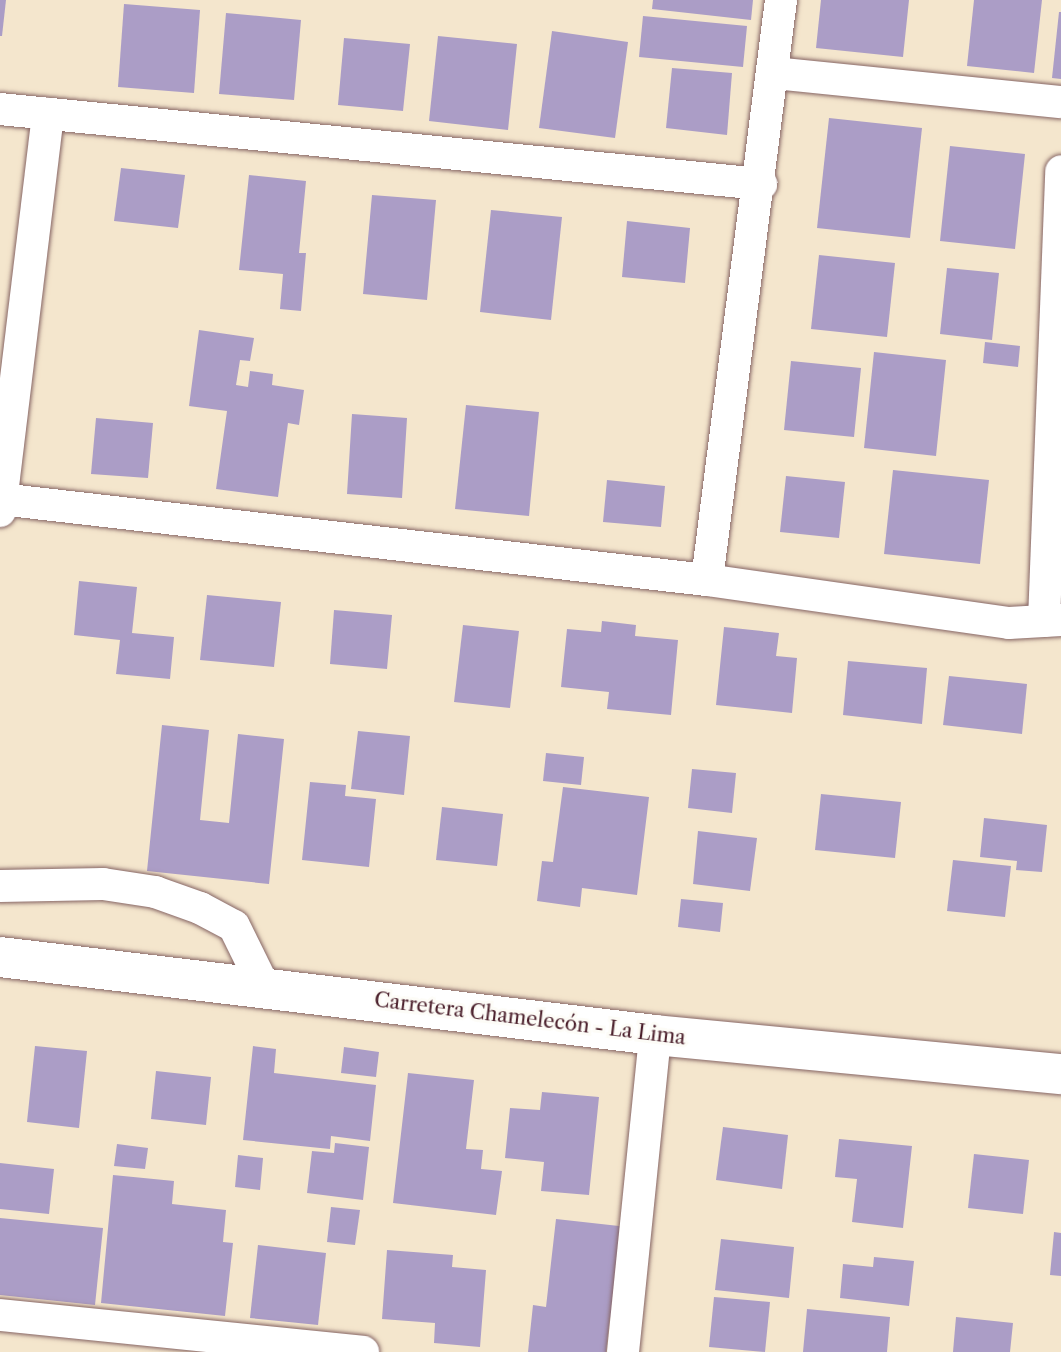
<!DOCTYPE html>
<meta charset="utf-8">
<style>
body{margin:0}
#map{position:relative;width:1061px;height:1352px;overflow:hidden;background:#f4e6cd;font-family:"Libre Caslon Text",serif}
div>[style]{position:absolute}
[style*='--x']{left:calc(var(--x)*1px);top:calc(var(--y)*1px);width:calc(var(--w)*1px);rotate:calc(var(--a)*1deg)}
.building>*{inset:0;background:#ab9dc6}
.roads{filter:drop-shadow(0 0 2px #866564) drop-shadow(0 0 2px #866564)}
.minor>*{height:32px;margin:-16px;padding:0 16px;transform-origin:16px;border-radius:16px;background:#fff}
.tertiary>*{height:40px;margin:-20px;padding:0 20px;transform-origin:20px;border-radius:20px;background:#fff}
span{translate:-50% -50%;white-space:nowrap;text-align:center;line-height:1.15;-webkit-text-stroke:6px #fdfcf7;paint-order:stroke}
.street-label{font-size:20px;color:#4a1f2b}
</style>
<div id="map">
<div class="building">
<div style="clip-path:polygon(0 0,6px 0,2px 36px,0 36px)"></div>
<div style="clip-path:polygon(653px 0,753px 0,751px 20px,652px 9px)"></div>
<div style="clip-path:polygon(821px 0,909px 0,903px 57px,816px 48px)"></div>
<div style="clip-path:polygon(974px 0,1042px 0,1034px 73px,967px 66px)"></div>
<div style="clip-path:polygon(124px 4px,200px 10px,194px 93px,118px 87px)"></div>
<div style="clip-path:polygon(1059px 12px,1061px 12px,1061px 79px,1052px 78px)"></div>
<div style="clip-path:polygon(226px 13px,301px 20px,294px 100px,219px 94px)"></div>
<div style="clip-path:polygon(643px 16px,747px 26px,743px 67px,639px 57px)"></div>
<div style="clip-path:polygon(552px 31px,628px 42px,615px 138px,539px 128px)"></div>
<div style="clip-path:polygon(438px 36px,517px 44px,508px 130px,429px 121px)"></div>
<div style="clip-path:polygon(344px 38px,410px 44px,403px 111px,338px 105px)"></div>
<div style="clip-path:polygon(672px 68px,732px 73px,727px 135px,666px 128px)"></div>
<div style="clip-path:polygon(829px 118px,922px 128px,910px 238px,817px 228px)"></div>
<div style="clip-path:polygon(950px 146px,1025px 154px,1015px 249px,940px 241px)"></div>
<div style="clip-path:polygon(121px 168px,185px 175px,178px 228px,114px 221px)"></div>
<div style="clip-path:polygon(249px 175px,306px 181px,299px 253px,306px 253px,301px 311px,280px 309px,283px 274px,239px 270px)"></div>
<div style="clip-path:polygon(372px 195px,436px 200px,427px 300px,363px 294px)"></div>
<div style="clip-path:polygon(491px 210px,562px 217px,551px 320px,480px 312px)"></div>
<div style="clip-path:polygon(627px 221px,690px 228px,685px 283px,622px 277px)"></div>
<div style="clip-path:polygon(819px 255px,895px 263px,887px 337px,811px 329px)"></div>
<div style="clip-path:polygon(947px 268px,999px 273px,992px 340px,940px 334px)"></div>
<div style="clip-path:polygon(199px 330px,254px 338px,250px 361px,240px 360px,236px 385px,248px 387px,250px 371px,273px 374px,272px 385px,304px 390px,299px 425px,288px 423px,278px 497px,216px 489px,227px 411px,189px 406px)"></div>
<div style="clip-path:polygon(985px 342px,1020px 346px,1018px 367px,983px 363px)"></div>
<div style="clip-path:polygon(874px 352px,946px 360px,936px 456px,864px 448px)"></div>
<div style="clip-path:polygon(791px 361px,861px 368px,854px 437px,784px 430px)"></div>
<div style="clip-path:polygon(466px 405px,539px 412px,529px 516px,455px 509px)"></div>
<div style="clip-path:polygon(352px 414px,407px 418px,402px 498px,347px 494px)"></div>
<div style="clip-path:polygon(96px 418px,153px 423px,148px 478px,91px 474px)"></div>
<div style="clip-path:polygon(893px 470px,989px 480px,980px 564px,884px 554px)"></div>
<div style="clip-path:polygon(786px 476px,845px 482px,839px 538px,780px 532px)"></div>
<div style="clip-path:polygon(607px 480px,665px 486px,661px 527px,603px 522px)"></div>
<div style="clip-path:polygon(79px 581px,137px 587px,132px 633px,174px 637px,170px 679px,116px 674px,120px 640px,74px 635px)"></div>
<div style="clip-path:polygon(207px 595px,281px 602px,274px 667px,200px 660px)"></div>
<div style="clip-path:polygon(334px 610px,392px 615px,387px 669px,330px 664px)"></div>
<div style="clip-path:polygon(602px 621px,636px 625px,635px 636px,678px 640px,671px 715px,607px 709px,609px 692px,561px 687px,567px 629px,601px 632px)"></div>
<div style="clip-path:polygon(463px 625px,519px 631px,510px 708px,454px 702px)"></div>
<div style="clip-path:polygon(724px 627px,779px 633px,776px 656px,797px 658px,792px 713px,716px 705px)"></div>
<div style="clip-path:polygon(848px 661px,927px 668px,922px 724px,843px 715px)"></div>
<div style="clip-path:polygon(949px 676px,1027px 684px,1022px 734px,943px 725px)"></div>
<div style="clip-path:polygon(162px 725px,209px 730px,200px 820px,229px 823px,238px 734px,284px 739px,269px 884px,147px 871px)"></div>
<div style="clip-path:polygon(358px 731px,410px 736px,404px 795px,351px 789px)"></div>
<div style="clip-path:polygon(546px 753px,584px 757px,581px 785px,543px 781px)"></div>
<div style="clip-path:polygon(692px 769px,736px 773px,732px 813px,688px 808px)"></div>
<div style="clip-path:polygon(310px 782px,346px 785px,345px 796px,376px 799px,369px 867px,302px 860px)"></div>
<div style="clip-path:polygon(563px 787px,649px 797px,637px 895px,582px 888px,580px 907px,537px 901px,542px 861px,553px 862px)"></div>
<div style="clip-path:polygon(821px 794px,901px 802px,895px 858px,815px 850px)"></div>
<div style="clip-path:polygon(442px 807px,503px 814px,497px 866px,436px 860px)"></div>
<div style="clip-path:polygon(984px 818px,1047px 825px,1042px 872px,1016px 870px,1017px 861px,980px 857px)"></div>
<div style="clip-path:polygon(698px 831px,757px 838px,750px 891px,693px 884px)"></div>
<div style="clip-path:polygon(953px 860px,1011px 866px,1005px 917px,947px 911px)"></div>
<div style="clip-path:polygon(681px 899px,723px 903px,720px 932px,678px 927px)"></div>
<div style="clip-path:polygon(35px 1046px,87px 1051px,79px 1128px,27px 1122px)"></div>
<div style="clip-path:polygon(253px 1046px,276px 1049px,274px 1073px,376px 1085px,370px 1141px,331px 1136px,330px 1149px,243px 1140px)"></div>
<div style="clip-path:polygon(344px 1047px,379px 1052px,376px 1077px,341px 1073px)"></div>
<div style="clip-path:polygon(156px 1071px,211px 1077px,206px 1125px,151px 1119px)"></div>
<div style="clip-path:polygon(408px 1073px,474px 1080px,466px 1149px,483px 1150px,481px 1169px,502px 1171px,496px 1215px,393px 1203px)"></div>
<div style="clip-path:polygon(542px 1092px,599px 1097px,589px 1195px,541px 1191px,544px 1162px,505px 1158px,510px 1108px,540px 1110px)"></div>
<div style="clip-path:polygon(723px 1127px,788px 1135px,782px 1189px,716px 1180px)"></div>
<div style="clip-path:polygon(839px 1139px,912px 1146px,903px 1228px,852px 1222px,857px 1179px,835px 1177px)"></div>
<div style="clip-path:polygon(335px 1143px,369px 1147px,363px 1200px,307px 1193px,312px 1151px,334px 1153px)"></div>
<div style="clip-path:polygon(117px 1144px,148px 1148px,145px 1169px,114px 1166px)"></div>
<div style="clip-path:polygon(974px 1154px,1029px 1160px,1023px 1214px,968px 1208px)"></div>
<div style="clip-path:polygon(238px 1155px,263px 1158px,260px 1190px,235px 1187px)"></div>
<div style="clip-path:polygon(0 1163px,54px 1169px,49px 1214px,0 1209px)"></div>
<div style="clip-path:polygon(113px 1175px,174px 1181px,172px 1204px,226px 1210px,223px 1242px,233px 1243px,225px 1316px,101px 1303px)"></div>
<div style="clip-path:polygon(331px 1207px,360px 1210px,355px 1245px,327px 1242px)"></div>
<div style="clip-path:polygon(0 1218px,103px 1228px,95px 1305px,0 1295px)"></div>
<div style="clip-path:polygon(556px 1219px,628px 1227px,619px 1318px,610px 1317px,606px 1352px,528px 1352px,533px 1305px,546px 1307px)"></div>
<div style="clip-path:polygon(1054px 1232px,1061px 1233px,1061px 1276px,1050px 1275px)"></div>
<div style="clip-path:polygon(721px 1239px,794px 1247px,789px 1298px,715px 1290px)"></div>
<div style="clip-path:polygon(258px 1245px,326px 1253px,318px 1325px,250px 1318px)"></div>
<div style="clip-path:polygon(387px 1250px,453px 1255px,452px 1267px,486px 1270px,480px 1347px,434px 1343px,435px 1323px,382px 1319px)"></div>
<div style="clip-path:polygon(874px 1257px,914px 1261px,909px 1306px,840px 1298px,843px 1264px,873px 1267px)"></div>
<div style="clip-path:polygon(714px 1297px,770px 1302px,765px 1352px,709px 1347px)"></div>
<div style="clip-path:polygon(807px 1309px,890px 1317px,887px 1352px,803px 1352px)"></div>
<div style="clip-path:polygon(956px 1317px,1013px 1323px,1010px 1352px,953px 1352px)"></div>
</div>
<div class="roads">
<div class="minor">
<div style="--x:774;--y:73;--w:288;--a:5.8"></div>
<div style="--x:0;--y:109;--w:765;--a:5.63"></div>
<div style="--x:0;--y:499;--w:712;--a:6.54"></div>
<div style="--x:707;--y:580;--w:305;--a:8.1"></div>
<div style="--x:1009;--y:623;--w:52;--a:-3.3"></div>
<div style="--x:0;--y:511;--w:400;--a:-83.1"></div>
<div style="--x:707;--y:580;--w:585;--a:-82.73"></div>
<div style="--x:1044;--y:621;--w:450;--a:-87.8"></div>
<div style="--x:0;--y:886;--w:103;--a:-1.1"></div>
<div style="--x:103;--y:884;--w:53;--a:8.7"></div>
<div style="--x:155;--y:892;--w:48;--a:19.6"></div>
<div style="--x:200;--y:908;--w:38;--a:28"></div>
<div style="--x:234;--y:926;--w:66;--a:63.8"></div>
<div style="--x:0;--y:1315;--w:365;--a:5.8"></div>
<div style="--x:623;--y:1352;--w:319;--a:-84.2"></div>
</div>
<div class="tertiary">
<div style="--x:0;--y:957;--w:660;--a:6.79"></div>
<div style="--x:655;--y:1035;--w:408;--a:5.5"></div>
</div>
</div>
<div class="street-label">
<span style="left:530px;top:1019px;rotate:7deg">Carretera Chamelecón - La Lima</span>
</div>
</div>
